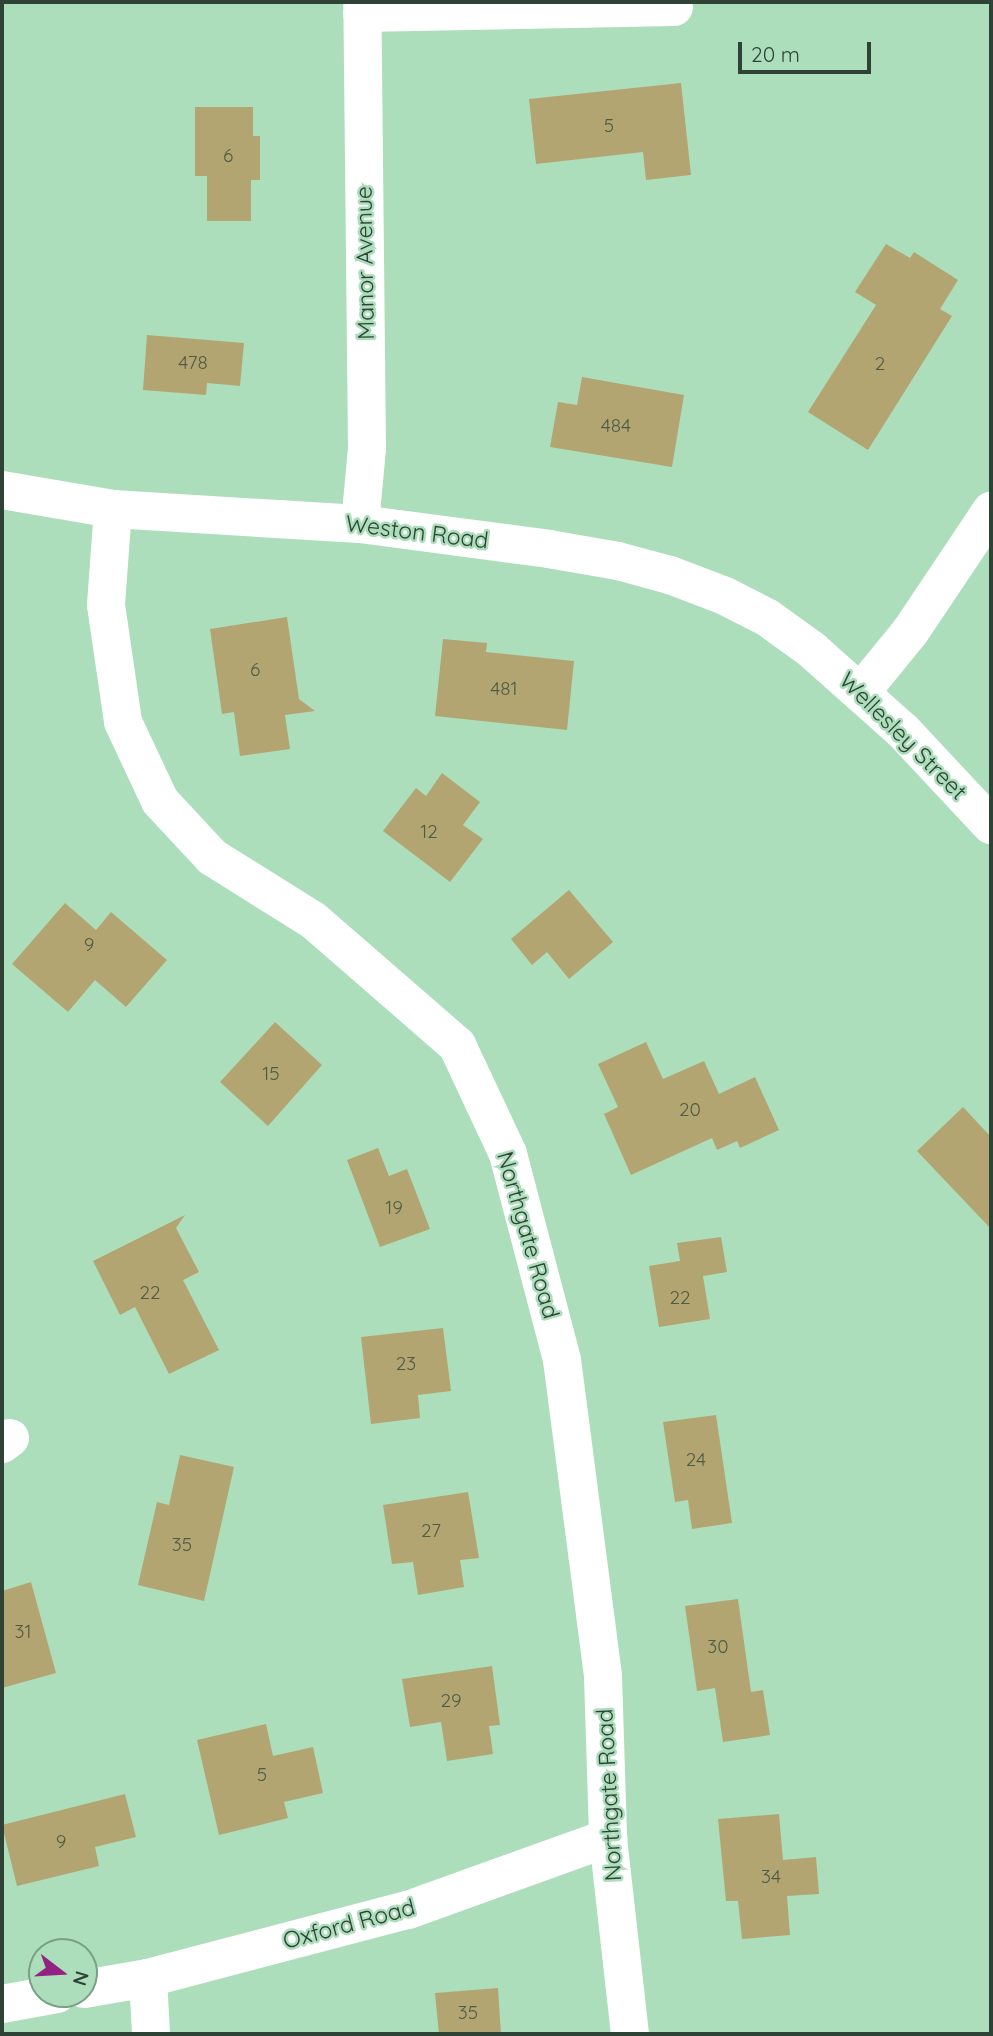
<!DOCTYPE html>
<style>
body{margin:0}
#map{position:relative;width:993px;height:2036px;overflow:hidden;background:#acdebb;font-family:Quicksand,sans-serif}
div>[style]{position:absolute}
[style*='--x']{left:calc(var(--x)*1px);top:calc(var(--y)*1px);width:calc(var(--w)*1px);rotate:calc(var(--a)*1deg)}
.building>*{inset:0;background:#b3a572}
.minor>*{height:38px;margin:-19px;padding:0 19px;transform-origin:19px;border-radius:19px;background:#fff}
.tertiary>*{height:38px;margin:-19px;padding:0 19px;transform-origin:19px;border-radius:19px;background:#fff}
.secondary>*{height:38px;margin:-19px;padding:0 19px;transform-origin:19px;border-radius:19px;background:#fff}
span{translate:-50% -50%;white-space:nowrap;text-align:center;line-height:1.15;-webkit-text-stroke:5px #acdebb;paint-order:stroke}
.number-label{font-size:19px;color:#4f5c44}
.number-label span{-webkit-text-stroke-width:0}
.street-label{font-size:23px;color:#2e4335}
.frame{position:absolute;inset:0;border:4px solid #2e4335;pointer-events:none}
.north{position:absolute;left:28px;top:1938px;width:70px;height:70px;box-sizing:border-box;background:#acdebb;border:2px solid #7aa085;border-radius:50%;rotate:107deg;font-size:19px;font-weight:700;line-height:28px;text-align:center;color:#2e4335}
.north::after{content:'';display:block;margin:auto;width:24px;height:32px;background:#932383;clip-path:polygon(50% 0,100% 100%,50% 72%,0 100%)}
.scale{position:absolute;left:738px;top:42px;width:133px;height:32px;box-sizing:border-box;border:4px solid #2e4335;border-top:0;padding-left:9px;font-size:21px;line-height:24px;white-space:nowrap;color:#2e4335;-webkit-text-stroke:5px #acdebb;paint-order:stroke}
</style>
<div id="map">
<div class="building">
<div style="clip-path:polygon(681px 83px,691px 175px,646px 180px,643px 152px,536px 164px,529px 99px)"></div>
<div style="clip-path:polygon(195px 107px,253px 107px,253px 136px,260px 136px,260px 180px,251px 180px,251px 221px,207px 221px,207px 176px,195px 176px)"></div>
<div style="clip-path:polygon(886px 244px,910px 258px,914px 252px,958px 280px,940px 309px,952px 316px,868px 450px,808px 412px,876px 305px,855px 292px)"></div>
<div style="clip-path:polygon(147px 335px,244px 343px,240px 386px,207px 383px,206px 395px,143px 390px)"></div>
<div style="clip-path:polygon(582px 377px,684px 395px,672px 467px,550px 447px,558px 402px,577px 405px)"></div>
<div style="clip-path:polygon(287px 617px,299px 699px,315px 711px,285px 715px,290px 749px,240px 756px,234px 712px,222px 714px,210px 629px)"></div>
<div style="clip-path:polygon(443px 639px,487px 643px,486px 652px,574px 661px,567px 730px,435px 716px)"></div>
<div style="clip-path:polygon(442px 773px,480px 802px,463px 825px,483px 839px,450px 882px,383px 831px,416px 788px,426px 796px)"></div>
<div style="clip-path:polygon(569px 890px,613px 942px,569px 979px,547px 952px,532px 965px,511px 939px)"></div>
<div style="clip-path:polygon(65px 903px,96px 930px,111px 912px,167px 960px,126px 1007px,95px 980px,68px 1012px,12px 964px)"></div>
<div style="clip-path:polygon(275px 1022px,322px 1065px,268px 1126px,220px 1082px)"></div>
<div style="clip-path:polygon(646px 1042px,663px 1079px,704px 1061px,719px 1094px,755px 1077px,779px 1130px,740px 1148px,737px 1141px,717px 1150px,712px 1138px,631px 1175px,604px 1114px,618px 1107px,598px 1064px)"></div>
<div style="clip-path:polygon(963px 1107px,991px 1137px,991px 1229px,917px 1151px)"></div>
<div style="clip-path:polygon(378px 1148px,389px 1176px,407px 1169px,430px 1229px,380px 1247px,347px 1160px)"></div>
<div style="clip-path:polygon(185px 1215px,176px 1228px,199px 1272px,183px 1280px,219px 1350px,169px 1374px,135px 1307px,120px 1315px,93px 1261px)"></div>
<div style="clip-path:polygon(721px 1237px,727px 1272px,703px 1276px,710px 1319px,659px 1327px,649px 1266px,680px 1261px,677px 1243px)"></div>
<div style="clip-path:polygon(443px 1328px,451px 1391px,418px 1395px,420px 1418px,371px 1424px,361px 1337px)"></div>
<div style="clip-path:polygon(716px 1415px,732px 1523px,692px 1529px,688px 1500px,675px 1502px,663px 1422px)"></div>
<div style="clip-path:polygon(180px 1455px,234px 1467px,204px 1601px,138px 1585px,157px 1502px,169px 1505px)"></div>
<div style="clip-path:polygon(468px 1492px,479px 1558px,460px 1560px,464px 1587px,418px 1595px,413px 1562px,392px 1564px,383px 1505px)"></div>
<div style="clip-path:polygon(31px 1582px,56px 1673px,2px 1688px,2px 1591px)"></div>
<div style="clip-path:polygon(738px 1599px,751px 1692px,763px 1690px,770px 1735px,723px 1742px,715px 1688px,697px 1691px,685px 1606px)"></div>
<div style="clip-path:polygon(492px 1666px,500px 1725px,489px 1726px,493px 1754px,447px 1761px,441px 1722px,410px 1727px,402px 1679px)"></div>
<div style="clip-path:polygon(266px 1724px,273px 1756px,313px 1747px,323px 1793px,284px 1802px,288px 1818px,219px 1835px,197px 1740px)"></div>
<div style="clip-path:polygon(125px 1794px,136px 1837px,95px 1847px,99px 1866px,17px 1886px,2px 1825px)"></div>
<div style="clip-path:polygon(779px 1814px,783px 1860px,816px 1857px,819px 1894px,787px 1896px,790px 1935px,742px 1939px,738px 1901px,726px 1901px,718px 1819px)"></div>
<div style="clip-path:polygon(498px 1988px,501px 2034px,439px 2034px,435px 1993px)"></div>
</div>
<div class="minor">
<div style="--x:362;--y:13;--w:312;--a:-1.1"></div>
<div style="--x:113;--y:509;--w:96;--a:94.2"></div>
<div style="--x:106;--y:605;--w:118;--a:81.7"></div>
<div style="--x:123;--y:722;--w:87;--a:64.9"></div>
<div style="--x:160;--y:801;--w:76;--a:47.1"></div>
<div style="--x:212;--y:857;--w:119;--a:32"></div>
<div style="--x:313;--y:920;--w:191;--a:41"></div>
<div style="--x:457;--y:1045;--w:120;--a:64.9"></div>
<div style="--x:508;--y:1154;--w:213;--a:75.3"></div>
<div style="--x:562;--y:1360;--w:319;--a:82.6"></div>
<div style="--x:603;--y:1676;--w:162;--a:88.2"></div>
<div style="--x:608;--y:1838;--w:197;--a:83.6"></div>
<div style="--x:861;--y:692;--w:77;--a:-50.8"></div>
<div style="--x:910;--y:632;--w:146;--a:-56.2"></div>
<div style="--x:2;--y:1444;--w:10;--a:-37"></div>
<div style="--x:148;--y:1978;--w:56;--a:86.9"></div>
<div style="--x:84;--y:1989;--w:65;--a:-9.8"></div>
<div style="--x:148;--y:1978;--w:269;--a:-14.7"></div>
<div style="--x:408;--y:1910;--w:213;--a:-19.8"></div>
<div style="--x:2;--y:2004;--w:56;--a:-10.3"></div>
</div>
<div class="tertiary">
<div style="--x:360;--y:524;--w:76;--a:-84.7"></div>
<div style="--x:367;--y:448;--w:446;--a:-90.6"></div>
</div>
<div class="secondary">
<div style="--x:2;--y:490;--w:113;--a:9.7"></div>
<div style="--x:113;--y:509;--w:247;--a:3.5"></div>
<div style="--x:360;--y:524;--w:191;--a:7.5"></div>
<div style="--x:549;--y:549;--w:70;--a:9.9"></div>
<div style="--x:618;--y:561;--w:54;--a:15.1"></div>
<div style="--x:670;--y:575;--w:59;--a:20.9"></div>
<div style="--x:725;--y:596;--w:48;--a:27.1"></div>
<div style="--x:768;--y:618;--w:54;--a:36"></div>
<div style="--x:812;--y:650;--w:122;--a:41.7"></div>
<div style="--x:903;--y:731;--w:129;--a:46.9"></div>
</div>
<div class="number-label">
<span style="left:609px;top:126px">5</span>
<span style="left:228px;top:156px">6</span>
<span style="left:193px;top:363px">478</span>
<span style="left:880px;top:364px">2</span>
<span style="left:616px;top:426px">484</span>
<span style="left:255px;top:670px">6</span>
<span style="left:504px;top:689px">481</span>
<span style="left:429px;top:832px">12</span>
<span style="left:89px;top:945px">9</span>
<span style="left:271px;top:1074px">15</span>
<span style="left:690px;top:1110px">20</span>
<span style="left:394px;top:1208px">19</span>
<span style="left:150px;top:1293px">22</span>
<span style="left:680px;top:1298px">22</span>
<span style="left:406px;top:1364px">23</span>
<span style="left:696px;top:1460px">24</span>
<span style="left:431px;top:1531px">27</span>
<span style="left:182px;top:1545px">35</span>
<span style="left:23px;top:1632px">31</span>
<span style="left:718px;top:1647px">30</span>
<span style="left:451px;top:1701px">29</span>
<span style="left:262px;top:1775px">5</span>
<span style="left:61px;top:1842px">9</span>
<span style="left:771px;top:1877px">34</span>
<span style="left:468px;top:2013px">35</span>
</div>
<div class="street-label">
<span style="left:365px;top:263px;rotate:-91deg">Manor Avenue</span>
<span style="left:417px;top:532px;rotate:7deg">Weston Road</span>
<span style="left:903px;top:736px;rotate:45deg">Wellesley Street</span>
<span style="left:528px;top:1235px;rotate:74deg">Northgate Road</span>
<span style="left:609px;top:1795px;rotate:-93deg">Northgate Road</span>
<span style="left:349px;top:1924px;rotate:-15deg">Oxford Road</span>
</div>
<div class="frame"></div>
<div class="north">N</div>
<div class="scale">20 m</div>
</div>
